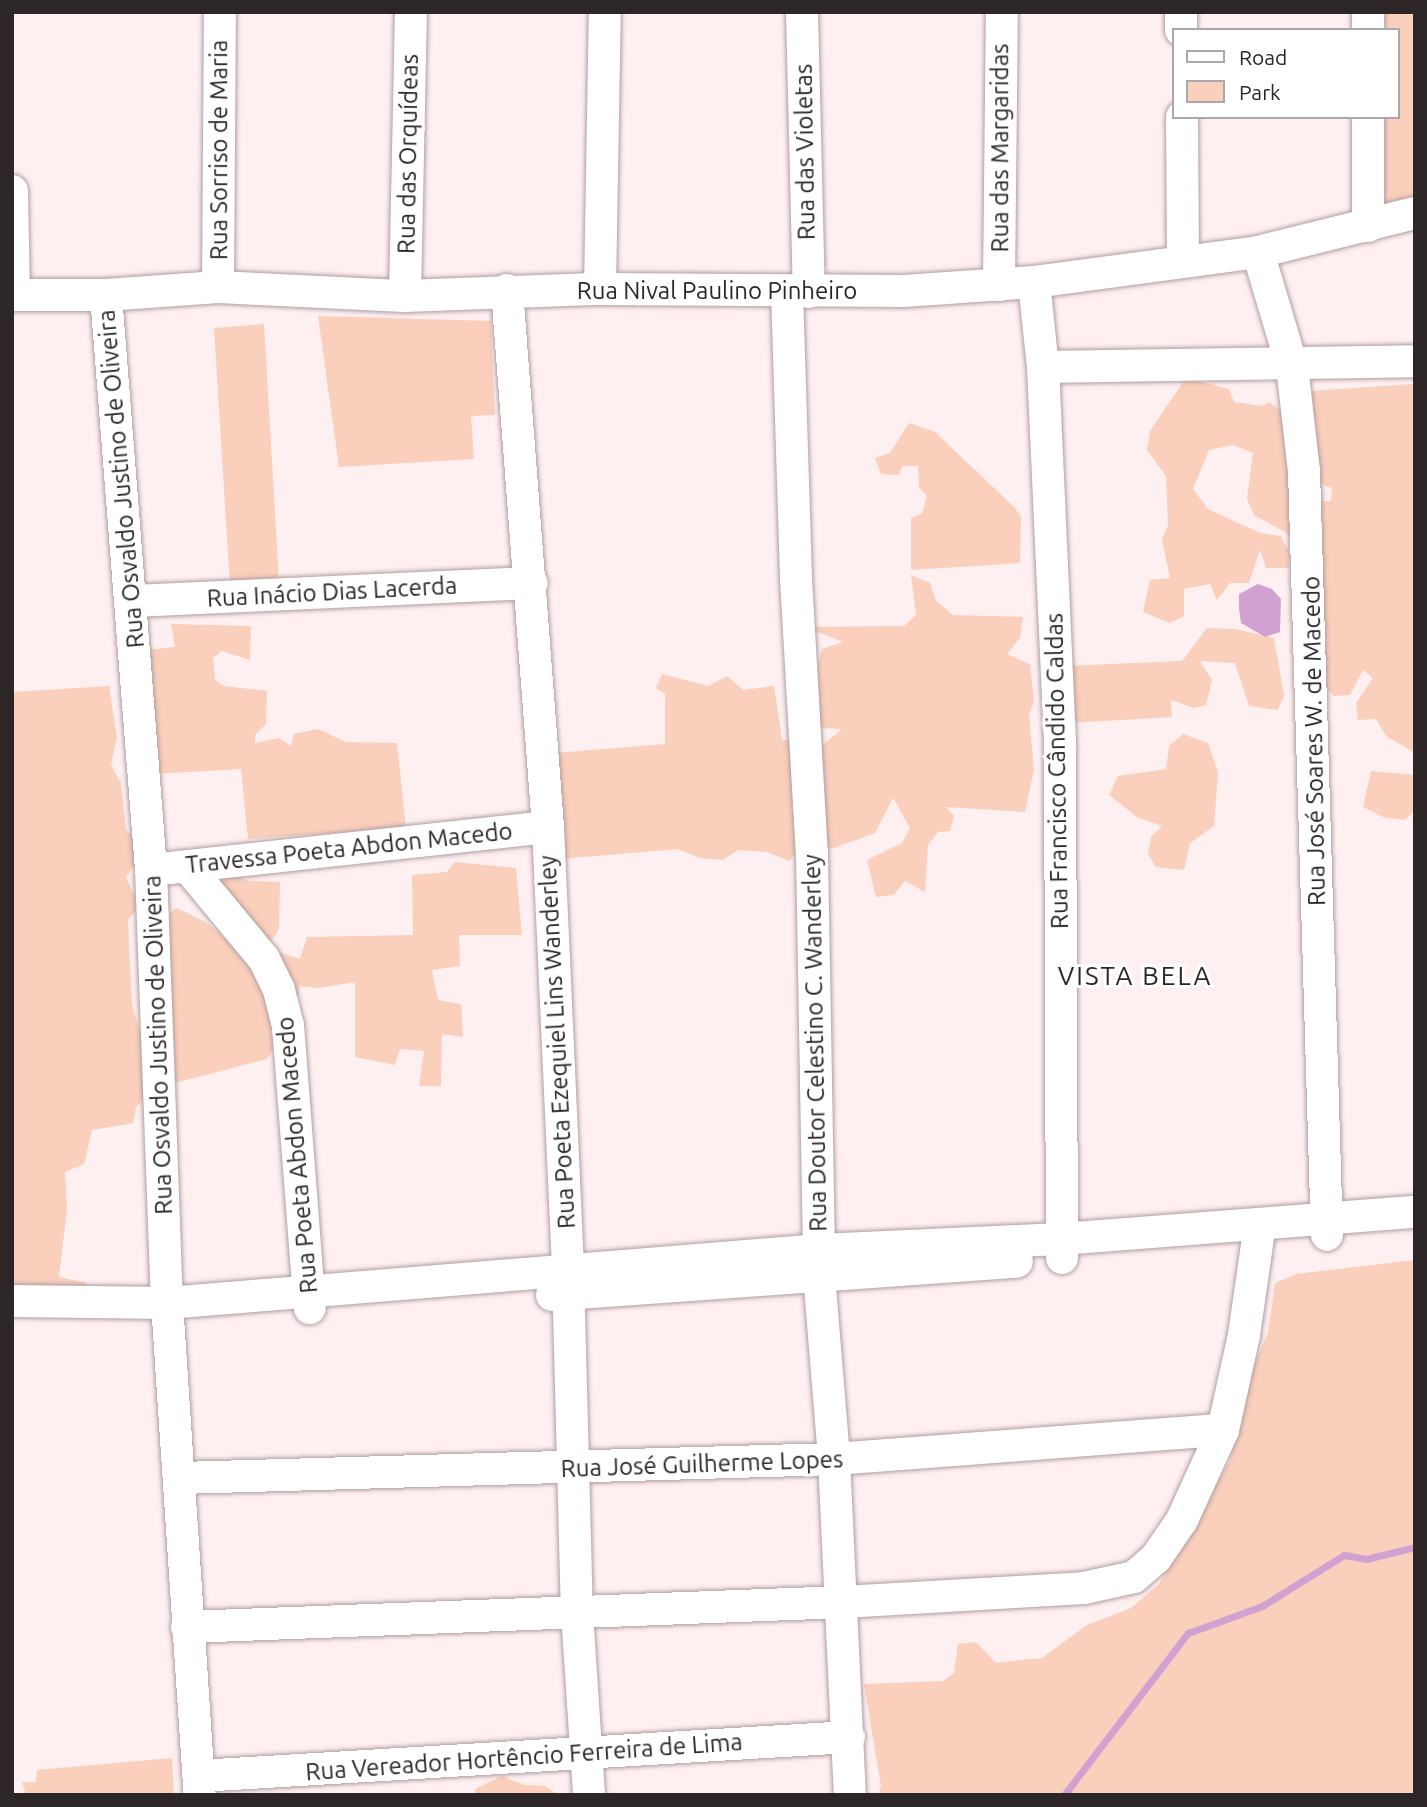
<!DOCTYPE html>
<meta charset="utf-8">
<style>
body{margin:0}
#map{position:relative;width:1427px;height:1807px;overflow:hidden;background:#feeff1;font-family:Ubuntu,sans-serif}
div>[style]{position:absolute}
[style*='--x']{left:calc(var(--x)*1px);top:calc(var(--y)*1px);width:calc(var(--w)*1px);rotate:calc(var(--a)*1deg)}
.green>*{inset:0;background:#facfbb}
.water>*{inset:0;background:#d1a1d2}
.stream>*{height:7px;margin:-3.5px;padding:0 3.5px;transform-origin:3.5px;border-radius:3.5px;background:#d1a1d2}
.roads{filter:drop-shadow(0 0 2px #b09ea1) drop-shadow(0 0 2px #b09ea1)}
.minor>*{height:32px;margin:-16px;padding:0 16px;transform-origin:16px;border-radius:16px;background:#fff}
span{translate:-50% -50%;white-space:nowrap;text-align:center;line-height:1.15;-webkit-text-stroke:6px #fff;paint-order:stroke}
.street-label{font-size:24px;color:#2d2627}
.neighbourhood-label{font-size:26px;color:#2d2627;letter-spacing:2px}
.frame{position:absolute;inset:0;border:14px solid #2d2627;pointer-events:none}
.legend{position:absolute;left:1172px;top:28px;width:228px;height:91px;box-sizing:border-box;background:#fff;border:2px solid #aba8a9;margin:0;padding:9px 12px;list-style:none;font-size:21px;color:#2d2627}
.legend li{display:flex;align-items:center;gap:14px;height:35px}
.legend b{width:35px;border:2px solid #aba8a9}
</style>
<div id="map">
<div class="green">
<div style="clip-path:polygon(1385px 12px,1415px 12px,1415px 197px,1379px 206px,1382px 117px,1397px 117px,1397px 30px,1385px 30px)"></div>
<div style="clip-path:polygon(318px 316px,491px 321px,495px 415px,471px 416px,474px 459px,339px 467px)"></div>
<div style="clip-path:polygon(264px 324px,279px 582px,230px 585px,214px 328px)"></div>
<div style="clip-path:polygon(1186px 378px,1229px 389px,1234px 402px,1262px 406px,1269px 402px,1290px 417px,1292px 536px,1254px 515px,1247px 499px,1253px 453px,1233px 445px,1209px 450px,1193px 489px,1208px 509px,1260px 533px,1281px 536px,1289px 552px,1289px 568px,1266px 568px,1260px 550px,1249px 583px,1230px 583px,1217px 600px,1210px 584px,1184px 589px,1184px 616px,1170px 623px,1143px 612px,1150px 580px,1170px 578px,1162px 540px,1168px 525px,1166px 476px,1147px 450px,1150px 431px)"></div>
<div style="clip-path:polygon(1411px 384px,1415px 387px,1415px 753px,1386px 736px,1376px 719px,1358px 720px,1356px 703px,1373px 678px,1363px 670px,1350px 695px,1334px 696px,1321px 682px,1320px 501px,1331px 501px,1332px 488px,1314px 481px,1312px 391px)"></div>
<div style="clip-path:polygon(909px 423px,935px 432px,1015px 508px,1021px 517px,1020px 563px,911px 570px,911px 518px,922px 513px,927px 496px,919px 487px,918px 466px,902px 466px,899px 475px,881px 474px,875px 458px,890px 453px)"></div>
<div style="clip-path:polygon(911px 575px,930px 583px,936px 601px,953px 615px,1023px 617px,1020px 638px,1007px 654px,1030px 664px,1034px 701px,1029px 716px,1034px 769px,1025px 812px,946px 807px,954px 816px,950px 831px,938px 832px,928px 845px,925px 892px,905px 881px,894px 895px,876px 897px,867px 860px,902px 843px,910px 828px,893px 798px,875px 833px,831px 849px,822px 840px,818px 749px,842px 729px,820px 728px,812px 692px,822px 649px,843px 642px,806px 627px,904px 626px,916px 615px)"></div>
<div style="clip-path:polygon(171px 624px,251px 626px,250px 660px,222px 651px,213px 658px,215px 680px,224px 686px,267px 691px,266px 724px,255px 735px,255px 743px,279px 738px,291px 746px,294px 734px,318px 729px,346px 742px,397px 743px,406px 828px,248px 839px,241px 769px,153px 774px,146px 650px,175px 647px)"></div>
<div style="clip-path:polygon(1207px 628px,1235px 629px,1274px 638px,1284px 696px,1278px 710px,1249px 706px,1235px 663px,1200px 661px,1212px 680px,1206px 705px,1194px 708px,1171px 700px,1172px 717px,1069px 723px,1063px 666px,1182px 661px)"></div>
<div style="clip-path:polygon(662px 674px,708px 686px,727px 676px,743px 690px,774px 686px,782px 740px,791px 740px,802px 792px,790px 809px,804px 824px,798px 852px,789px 861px,767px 852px,738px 850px,723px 860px,699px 858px,678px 849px,559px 859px,555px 753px,665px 744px,665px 694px,656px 688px)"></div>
<div style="clip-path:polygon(109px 686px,117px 738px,111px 765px,121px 783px,126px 830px,142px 843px,143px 853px,126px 877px,136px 899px,136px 910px,128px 920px,132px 1005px,157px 1087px,136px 1107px,133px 1123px,92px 1130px,84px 1164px,65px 1172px,67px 1209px,59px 1277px,86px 1283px,80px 1295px,12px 1311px,12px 692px)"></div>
<div style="clip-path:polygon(1183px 734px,1208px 743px,1218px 772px,1214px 826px,1190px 843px,1184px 870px,1156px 867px,1148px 854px,1151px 837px,1162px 826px,1137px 817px,1109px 795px,1118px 776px,1166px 769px,1169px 746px)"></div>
<div style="clip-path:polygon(1371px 771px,1415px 775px,1415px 810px,1405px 820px,1383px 817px,1363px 807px)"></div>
<div style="clip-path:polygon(455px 862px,516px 868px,522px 935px,459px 935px,460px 966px,432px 970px,438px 1000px,461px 1004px,463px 1037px,442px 1034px,441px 1086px,419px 1086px,424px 1051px,400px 1049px,395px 1065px,355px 1057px,355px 982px,318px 988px,300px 986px,297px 1005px,274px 951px,300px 959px,307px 937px,413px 935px,412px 875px,447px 872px)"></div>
<div style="clip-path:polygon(233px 873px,248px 881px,280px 882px,279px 929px,266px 948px,216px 884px)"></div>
<div style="clip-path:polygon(177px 908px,209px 924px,250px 961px,276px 1015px,281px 1037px,267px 1059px,175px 1083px,166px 915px)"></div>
<div style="clip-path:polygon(1415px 1260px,1415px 1795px,878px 1795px,881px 1786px,864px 1684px,943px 1681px,954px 1673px,958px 1644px,976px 1642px,996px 1663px,1042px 1658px,1087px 1625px,1131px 1608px,1159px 1584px,1230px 1461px,1244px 1389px,1268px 1332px,1275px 1283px,1296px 1274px)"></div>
<div style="clip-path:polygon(172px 1758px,174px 1795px,26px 1795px,22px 1782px,36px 1782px,37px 1770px)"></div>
<div style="clip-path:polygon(502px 1776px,524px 1785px,545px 1786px,558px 1795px,475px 1795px,475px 1789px)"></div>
</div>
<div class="water">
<div style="clip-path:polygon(1258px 584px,1272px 589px,1281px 599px,1280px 632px,1265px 637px,1241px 623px,1239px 609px,1239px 594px)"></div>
</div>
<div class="stream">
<div style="--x:1064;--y:1795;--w:204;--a:-52.6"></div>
<div style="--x:1188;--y:1633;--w:79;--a:-20"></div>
<div style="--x:1262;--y:1606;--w:97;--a:-31.9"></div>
<div style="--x:1344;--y:1555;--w:22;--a:10"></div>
<div style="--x:1366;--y:1559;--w:50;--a:-13.8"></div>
</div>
<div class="roads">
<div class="minor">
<div style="--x:802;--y:12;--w:280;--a:88.6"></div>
<div style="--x:1181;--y:12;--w:18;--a:90"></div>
<div style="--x:1368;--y:12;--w:18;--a:90"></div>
<div style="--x:1182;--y:117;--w:142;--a:89.6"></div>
<div style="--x:1368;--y:117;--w:109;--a:90"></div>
<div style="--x:12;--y:191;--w:104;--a:88.9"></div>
<div style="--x:1258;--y:252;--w:119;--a:73.4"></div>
<div style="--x:1292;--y:366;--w:106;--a:83.5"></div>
<div style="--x:1304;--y:471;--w:764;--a:88.28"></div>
<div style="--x:1034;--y:282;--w:85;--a:84"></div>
<div style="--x:1043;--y:367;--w:381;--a:87.4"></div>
<div style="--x:1060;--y:748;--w:510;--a:89.78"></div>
<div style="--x:999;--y:285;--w:273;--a:-89.4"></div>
<div style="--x:218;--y:287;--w:275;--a:-89.6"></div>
<div style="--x:600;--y:289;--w:277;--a:-89"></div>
<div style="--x:507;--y:290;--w:539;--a:85.63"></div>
<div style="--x:548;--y:827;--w:446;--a:87.4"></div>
<div style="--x:568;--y:1273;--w:340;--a:88.5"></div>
<div style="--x:577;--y:1613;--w:182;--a:86.2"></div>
<div style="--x:787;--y:291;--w:288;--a:88.2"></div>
<div style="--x:796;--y:579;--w:274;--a:86.7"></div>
<div style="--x:812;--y:853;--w:422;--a:89"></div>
<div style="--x:819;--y:1275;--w:185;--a:85.3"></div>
<div style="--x:834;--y:1459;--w:336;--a:87.3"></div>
<div style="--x:12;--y:295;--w:94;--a:0"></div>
<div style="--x:106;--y:295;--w:112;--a:-4.1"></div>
<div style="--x:218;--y:287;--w:187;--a:2.8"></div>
<div style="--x:405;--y:296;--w:195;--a:-2.1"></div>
<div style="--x:600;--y:289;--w:304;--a:0.4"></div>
<div style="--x:904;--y:291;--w:130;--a:-4"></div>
<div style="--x:1034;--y:282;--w:226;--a:-7.6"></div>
<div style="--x:1258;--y:252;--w:162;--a:-14"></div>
<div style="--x:106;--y:295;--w:576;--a:85.52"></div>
<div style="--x:151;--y:869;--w:434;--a:87.9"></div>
<div style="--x:167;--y:1303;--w:493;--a:86.2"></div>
<div style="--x:405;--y:296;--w:284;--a:-88.8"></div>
<div style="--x:1043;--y:367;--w:372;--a:-0.9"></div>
<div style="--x:133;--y:601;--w:399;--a:-2.6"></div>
<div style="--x:187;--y:866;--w:121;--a:50.4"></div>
<div style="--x:264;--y:959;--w:34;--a:64"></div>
<div style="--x:279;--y:990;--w:36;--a:76"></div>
<div style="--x:288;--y:1025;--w:284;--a:85.6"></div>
<div style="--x:170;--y:868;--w:380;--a:-6.2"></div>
<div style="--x:552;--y:1295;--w:466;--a:-4.1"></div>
<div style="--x:12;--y:1301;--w:155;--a:0.7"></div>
<div style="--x:167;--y:1303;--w:655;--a:-4.64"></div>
<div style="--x:820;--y:1250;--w:241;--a:-2.6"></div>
<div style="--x:1061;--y:1239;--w:355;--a:-4.4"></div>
<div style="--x:180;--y:1478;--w:654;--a:-1.66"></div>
<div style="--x:834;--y:1459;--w:390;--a:-4.3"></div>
<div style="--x:187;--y:1627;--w:656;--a:-2.18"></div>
<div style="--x:843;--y:1602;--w:241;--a:-3.3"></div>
<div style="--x:1084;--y:1588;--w:51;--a:-12.4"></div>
<div style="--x:1134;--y:1577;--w:29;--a:-41"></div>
<div style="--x:1156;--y:1558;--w:46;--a:-55.6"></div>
<div style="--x:1182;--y:1520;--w:99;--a:-65.5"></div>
<div style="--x:1223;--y:1430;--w:97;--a:-77.5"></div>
<div style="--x:1244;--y:1335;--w:112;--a:-81.8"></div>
<div style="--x:199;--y:1776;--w:651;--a:-3.43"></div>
</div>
</div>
<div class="street-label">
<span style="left:1000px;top:148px;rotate:-90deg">Rua das Margaridas</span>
<span style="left:219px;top:150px;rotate:-90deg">Rua Sorriso de Maria</span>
<span style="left:805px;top:152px;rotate:-91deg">Rua das Violetas</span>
<span style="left:408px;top:154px;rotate:-89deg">Rua das Orquídeas</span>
<span style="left:717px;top:291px">Rua Nival Paulino Pinheiro</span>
<span style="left:121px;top:479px;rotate:-95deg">Rua Osvaldo Justino de Oliveira</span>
<span style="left:332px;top:592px;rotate:-3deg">Rua Inácio Dias Lacerda</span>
<span style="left:1314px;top:741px;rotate:-91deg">Rua José Soares W. de Macedo</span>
<span style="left:1057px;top:771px;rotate:-91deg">Rua Francisco Cândido Caldas</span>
<span style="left:349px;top:848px;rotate:-6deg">Travessa Poeta Abdon Macedo</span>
<span style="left:557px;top:1042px;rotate:-93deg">Rua Poeta Ezequiel Lins Wanderley</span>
<span style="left:815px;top:1043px;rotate:-91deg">Rua Doutor Celestino C. Wanderley</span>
<span style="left:158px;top:1045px;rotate:-92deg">Rua Osvaldo Justino de Oliveira</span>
<span style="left:297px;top:1155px;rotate:-95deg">Rua Poeta Abdon Macedo</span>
<span style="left:702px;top:1464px;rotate:-2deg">Rua José Guilherme Lopes</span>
<span style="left:524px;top:1757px;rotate:-4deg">Rua Vereador Hortêncio Ferreira de Lima</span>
</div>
<div class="neighbourhood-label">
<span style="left:1135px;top:976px">VISTA BELA</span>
</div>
<div class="frame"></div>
<ul class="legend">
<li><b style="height:9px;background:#fff"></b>Road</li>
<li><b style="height:19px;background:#facfbb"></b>Park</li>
</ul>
</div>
